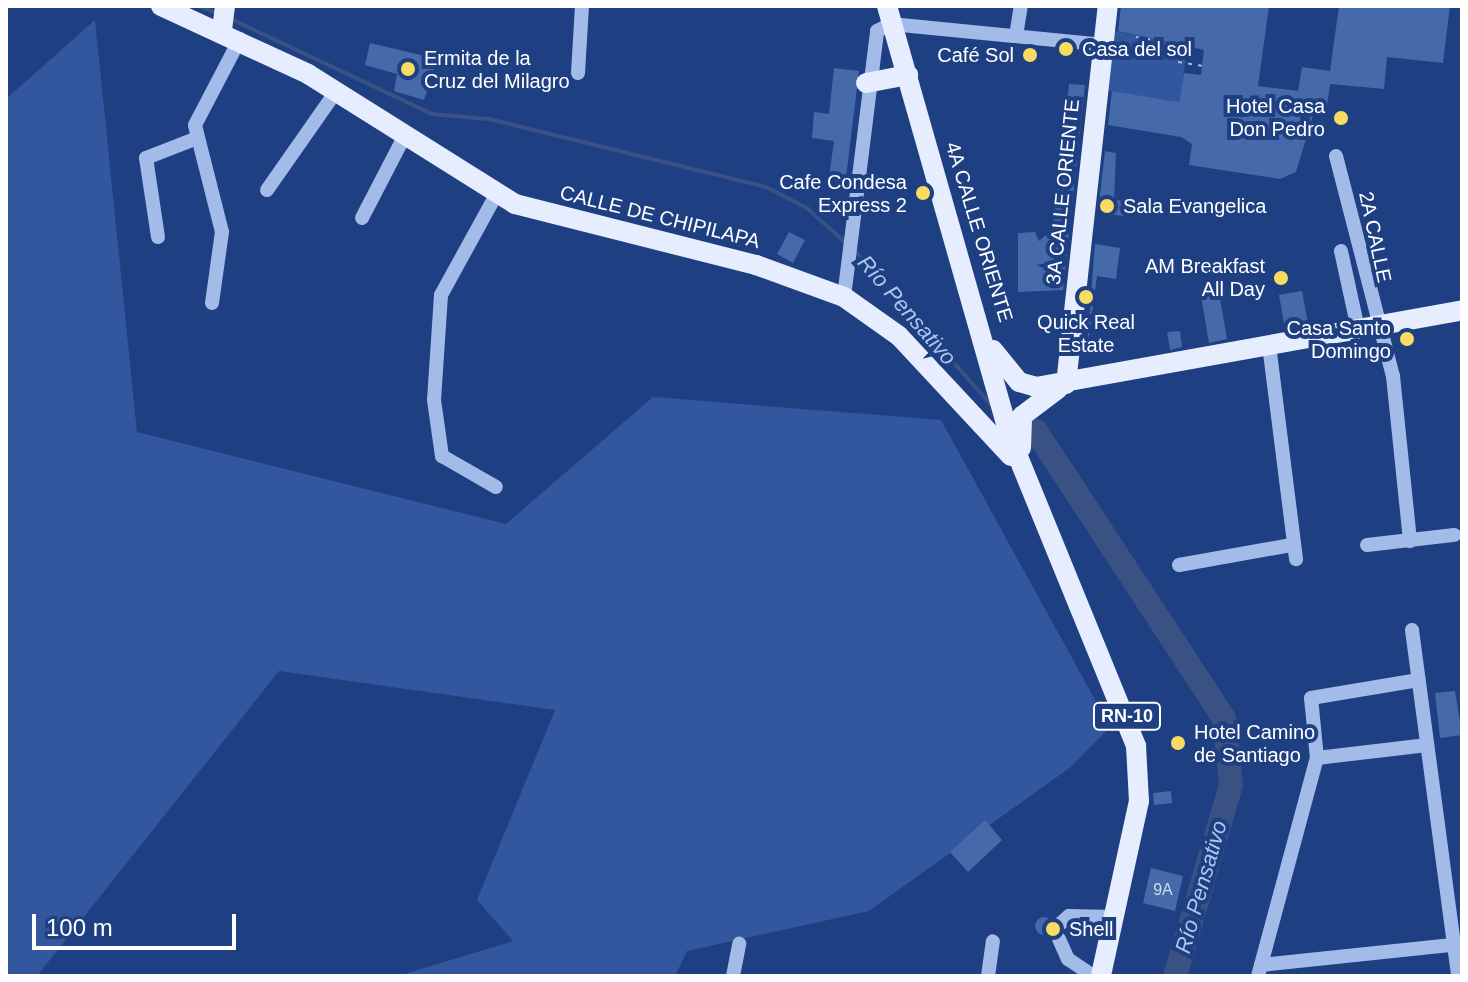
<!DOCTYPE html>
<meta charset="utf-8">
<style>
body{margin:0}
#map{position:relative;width:1468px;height:982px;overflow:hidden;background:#1e3f81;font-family:Arial,sans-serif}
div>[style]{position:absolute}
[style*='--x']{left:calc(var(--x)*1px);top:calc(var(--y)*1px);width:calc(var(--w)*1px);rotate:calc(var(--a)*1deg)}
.green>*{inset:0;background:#32579f}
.stream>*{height:4px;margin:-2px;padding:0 2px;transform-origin:2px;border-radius:2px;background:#395283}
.river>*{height:24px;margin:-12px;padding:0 12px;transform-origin:12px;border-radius:12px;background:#395283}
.building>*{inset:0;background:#4669aa}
.round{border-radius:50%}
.path>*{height:2px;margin-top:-1px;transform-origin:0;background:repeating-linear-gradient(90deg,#a3bbe9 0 4px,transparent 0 10px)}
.minor>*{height:14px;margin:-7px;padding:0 7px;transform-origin:7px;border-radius:7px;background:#a3bbe9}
.major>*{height:20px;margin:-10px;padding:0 10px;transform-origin:10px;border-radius:10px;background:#e6edfe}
.dots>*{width:22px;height:22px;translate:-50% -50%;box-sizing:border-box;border:4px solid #1e3f81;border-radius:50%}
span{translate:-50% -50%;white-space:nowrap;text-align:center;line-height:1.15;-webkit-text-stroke:8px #1e3f81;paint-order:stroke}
.number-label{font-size:16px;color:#d1daea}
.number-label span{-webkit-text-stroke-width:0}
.shield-label span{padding:2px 6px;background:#1e3f81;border:2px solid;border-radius:6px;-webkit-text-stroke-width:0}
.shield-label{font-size:18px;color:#fff;font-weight:700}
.poi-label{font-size:20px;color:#fff}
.left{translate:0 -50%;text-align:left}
.right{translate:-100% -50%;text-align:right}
.street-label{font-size:20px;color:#fff}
.water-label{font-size:22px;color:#aec6f0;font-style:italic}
.frame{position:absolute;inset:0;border:8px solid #fff;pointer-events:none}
.scale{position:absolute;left:32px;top:914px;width:204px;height:36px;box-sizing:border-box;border:4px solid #fff;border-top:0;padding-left:10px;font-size:24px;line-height:28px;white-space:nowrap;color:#fff;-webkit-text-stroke:6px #1e3f81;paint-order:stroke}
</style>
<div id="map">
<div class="green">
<div style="clip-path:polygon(95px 20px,137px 432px,506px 524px,653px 397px,941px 420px,1110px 727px,1071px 767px,869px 911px,687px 951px,675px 976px,398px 976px,513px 941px,477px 900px,555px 710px,279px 671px,37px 976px,6px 976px,6px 99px)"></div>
<div style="clip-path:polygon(1111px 30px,1188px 47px,1179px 102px,1104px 90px)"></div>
</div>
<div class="stream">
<div style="--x:199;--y:6;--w:22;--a:22"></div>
<div style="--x:231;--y:19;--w:222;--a:25.3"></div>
<div style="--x:432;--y:114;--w:57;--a:5"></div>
<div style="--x:489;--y:119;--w:285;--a:13.8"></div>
<div style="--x:766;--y:187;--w:46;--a:27.1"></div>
<div style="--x:807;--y:208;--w:52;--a:41.9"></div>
<div style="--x:855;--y:251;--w:207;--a:48.5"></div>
<div style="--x:1028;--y:425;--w:10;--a:37"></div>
</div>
<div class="river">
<div style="--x:1036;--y:431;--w:343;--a:56.8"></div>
<div style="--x:1224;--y:718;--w:67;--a:84"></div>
<div style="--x:1231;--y:785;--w:199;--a:106.3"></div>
</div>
<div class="building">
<div style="clip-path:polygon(1121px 6px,1269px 6px,1258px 86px,1298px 91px,1302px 67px,1330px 71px,1339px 6px,1450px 6px,1443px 63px,1387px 57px,1384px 89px,1330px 84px,1326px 114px,1314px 112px,1296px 172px,1280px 179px,1189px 165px,1192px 144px,1181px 137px,1108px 125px,1112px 91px,1179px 102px,1184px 73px,1201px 75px,1204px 50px,1118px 31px)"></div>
<div style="clip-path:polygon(370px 43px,438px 59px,424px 100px,394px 91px,397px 74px,365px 65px)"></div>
<div style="clip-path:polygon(834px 68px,859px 71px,846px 178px,829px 177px,834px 141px,812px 138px,814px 112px,829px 114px)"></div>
<div style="clip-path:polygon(1069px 84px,1085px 85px,1063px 290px,1018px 292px,1018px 233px,1035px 232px,1039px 241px,1053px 228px)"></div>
<div style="clip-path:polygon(1105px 151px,1116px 153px,1114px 200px,1125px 201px,1124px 216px,1098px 213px)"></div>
<div style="clip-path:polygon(789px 232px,805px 240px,793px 263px,777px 254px)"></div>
<div style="clip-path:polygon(1095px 244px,1120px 248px,1116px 279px,1097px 276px,1086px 360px)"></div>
<div style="clip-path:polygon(1302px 291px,1308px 324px,1285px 329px,1279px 295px)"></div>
<div style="clip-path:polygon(1219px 293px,1227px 339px,1209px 343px,1201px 296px)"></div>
<div style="clip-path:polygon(1180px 331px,1182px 347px,1170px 350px,1167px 332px)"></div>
<div style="clip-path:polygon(1455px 691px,1462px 735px,1440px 738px,1435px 693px)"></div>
<div style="clip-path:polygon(1171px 791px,1172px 803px,1154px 805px,1153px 793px)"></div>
<div style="clip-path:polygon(985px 820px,1002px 840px,968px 872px,950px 852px)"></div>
<div style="clip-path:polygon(1151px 868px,1183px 876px,1175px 911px,1143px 903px)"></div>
<div class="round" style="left:1035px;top:917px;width:18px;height:18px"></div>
</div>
<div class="path">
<div style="--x:1136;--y:37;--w:24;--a:9"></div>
<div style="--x:1160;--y:41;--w:28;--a:49"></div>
<div style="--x:1178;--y:62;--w:24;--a:9"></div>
</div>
<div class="minor">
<div style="--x:1016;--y:36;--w:30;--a:-81"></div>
<div style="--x:578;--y:73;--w:67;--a:-86.6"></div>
<div style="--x:1336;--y:156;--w:227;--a:75.5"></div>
<div style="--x:1393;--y:376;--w:166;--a:84.1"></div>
<div style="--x:267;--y:190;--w:122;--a:-55"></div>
<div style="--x:496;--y:195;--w:114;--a:118.8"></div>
<div style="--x:441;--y:295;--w:105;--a:93.8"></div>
<div style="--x:434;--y:400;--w:57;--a:81.9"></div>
<div style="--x:442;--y:456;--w:62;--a:29.9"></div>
<div style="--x:362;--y:218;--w:93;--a:-62.6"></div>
<div style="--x:158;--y:237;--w:80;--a:-98.6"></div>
<div style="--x:146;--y:158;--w:53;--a:-21.2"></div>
<div style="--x:1341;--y:251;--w:80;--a:77.7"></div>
<div style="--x:844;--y:297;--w:268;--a:-82.9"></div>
<div style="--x:877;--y:31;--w:16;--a:-27"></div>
<div style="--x:891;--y:24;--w:214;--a:5.6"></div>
<div style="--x:212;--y:303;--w:72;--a:-82"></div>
<div style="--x:222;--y:232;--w:110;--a:-104.2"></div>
<div style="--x:195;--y:125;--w:97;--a:-62.4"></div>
<div style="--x:1269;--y:345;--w:216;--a:82.8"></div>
<div style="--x:1367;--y:545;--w:88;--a:-6.6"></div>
<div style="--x:1179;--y:565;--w:114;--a:-10.1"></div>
<div style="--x:1412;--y:630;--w:349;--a:82.4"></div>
<div style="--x:1317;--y:758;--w:111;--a:-6.7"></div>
<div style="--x:1061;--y:923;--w:11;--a:-41"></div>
<div style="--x:1069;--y:916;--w:45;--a:1.3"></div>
<div style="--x:1059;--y:939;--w:22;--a:66"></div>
<div style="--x:1068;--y:959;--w:30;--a:34"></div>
<div style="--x:1261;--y:965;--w:202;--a:-6"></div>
<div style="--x:733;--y:976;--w:33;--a:-79"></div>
<div style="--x:988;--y:976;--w:35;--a:-82"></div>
<div style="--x:1258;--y:976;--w:226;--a:-74.9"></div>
<div style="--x:1317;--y:758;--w:60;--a:-95.7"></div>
<div style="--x:1311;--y:698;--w:109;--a:-9.5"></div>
</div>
<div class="major">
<div style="--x:161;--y:6;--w:162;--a:24.8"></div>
<div style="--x:308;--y:74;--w:244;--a:32.1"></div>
<div style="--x:515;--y:204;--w:249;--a:14.2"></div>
<div style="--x:756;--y:265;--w:94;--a:20"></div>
<div style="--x:844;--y:297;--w:67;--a:35.3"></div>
<div style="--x:899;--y:336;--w:164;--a:47"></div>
<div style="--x:887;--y:6;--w:448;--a:74.1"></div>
<div style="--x:1010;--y:437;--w:334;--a:67.8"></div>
<div style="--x:1136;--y:746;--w:55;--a:86.9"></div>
<div style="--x:1139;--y:801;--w:179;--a:102.3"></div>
<div style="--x:222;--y:30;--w:24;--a:-83"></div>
<div style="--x:866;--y:83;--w:43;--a:-10.8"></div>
<div style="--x:993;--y:350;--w:41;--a:50.9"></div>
<div style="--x:1019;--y:382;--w:18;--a:16"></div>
<div style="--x:1036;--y:387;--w:433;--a:-10.2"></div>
<div style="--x:1066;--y:384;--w:380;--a:-83.7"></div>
<div style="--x:1021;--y:448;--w:32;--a:-88"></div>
<div style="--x:1022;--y:416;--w:46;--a:-37.1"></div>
</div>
<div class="dots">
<div style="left:1066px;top:49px;background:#f8dc62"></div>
<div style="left:1030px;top:55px;background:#f8dc62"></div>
<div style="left:408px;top:69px;background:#f8dc62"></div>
<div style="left:1341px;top:118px;background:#f8dc62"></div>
<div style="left:923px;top:193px;background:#f8dc62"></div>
<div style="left:1107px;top:206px;background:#f8dc62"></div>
<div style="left:1281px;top:278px;background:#f8dc62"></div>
<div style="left:1086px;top:297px;background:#f8dc62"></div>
<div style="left:1407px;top:339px;background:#f8dc62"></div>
<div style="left:1178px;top:743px;background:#f8dc62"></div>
<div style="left:1053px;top:929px;background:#f8dc62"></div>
</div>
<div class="number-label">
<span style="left:1163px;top:890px">9A</span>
</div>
<div class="shield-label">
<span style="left:1127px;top:716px">RN-10</span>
</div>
<div class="poi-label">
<span class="left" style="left:1082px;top:49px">Casa del sol</span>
<span class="right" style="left:1014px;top:55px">Café Sol</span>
<span class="left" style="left:424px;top:70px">Ermita de la<br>Cruz del Milagro</span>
<span class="right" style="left:1325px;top:118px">Hotel Casa<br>Don Pedro</span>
<span class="right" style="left:907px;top:194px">Cafe Condesa<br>Express 2</span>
<span class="left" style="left:1123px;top:206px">Sala Evangelica</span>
<span class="right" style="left:1265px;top:278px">AM Breakfast<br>All Day</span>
<span style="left:1086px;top:334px">Quick Real<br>Estate</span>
<span class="right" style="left:1391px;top:340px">Casa Santo<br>Domingo</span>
<span class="left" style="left:1194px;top:744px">Hotel Camino<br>de Santiago</span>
<span class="left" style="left:1069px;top:929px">Shell</span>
</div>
<div class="street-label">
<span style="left:1063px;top:192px;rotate:-84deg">3A CALLE ORIENTE</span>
<span style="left:660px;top:217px;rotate:14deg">CALLE DE CHIPILAPA</span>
<span style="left:979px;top:232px;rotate:73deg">4A CALLE ORIENTE</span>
<span style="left:1375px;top:237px;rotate:78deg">2A CALLE</span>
</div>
<div class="water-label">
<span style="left:907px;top:310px;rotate:49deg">Río Pensativo</span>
<span style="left:1201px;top:887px;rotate:-74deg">Río Pensativo</span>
</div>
<div class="frame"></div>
<div class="scale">100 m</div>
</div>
